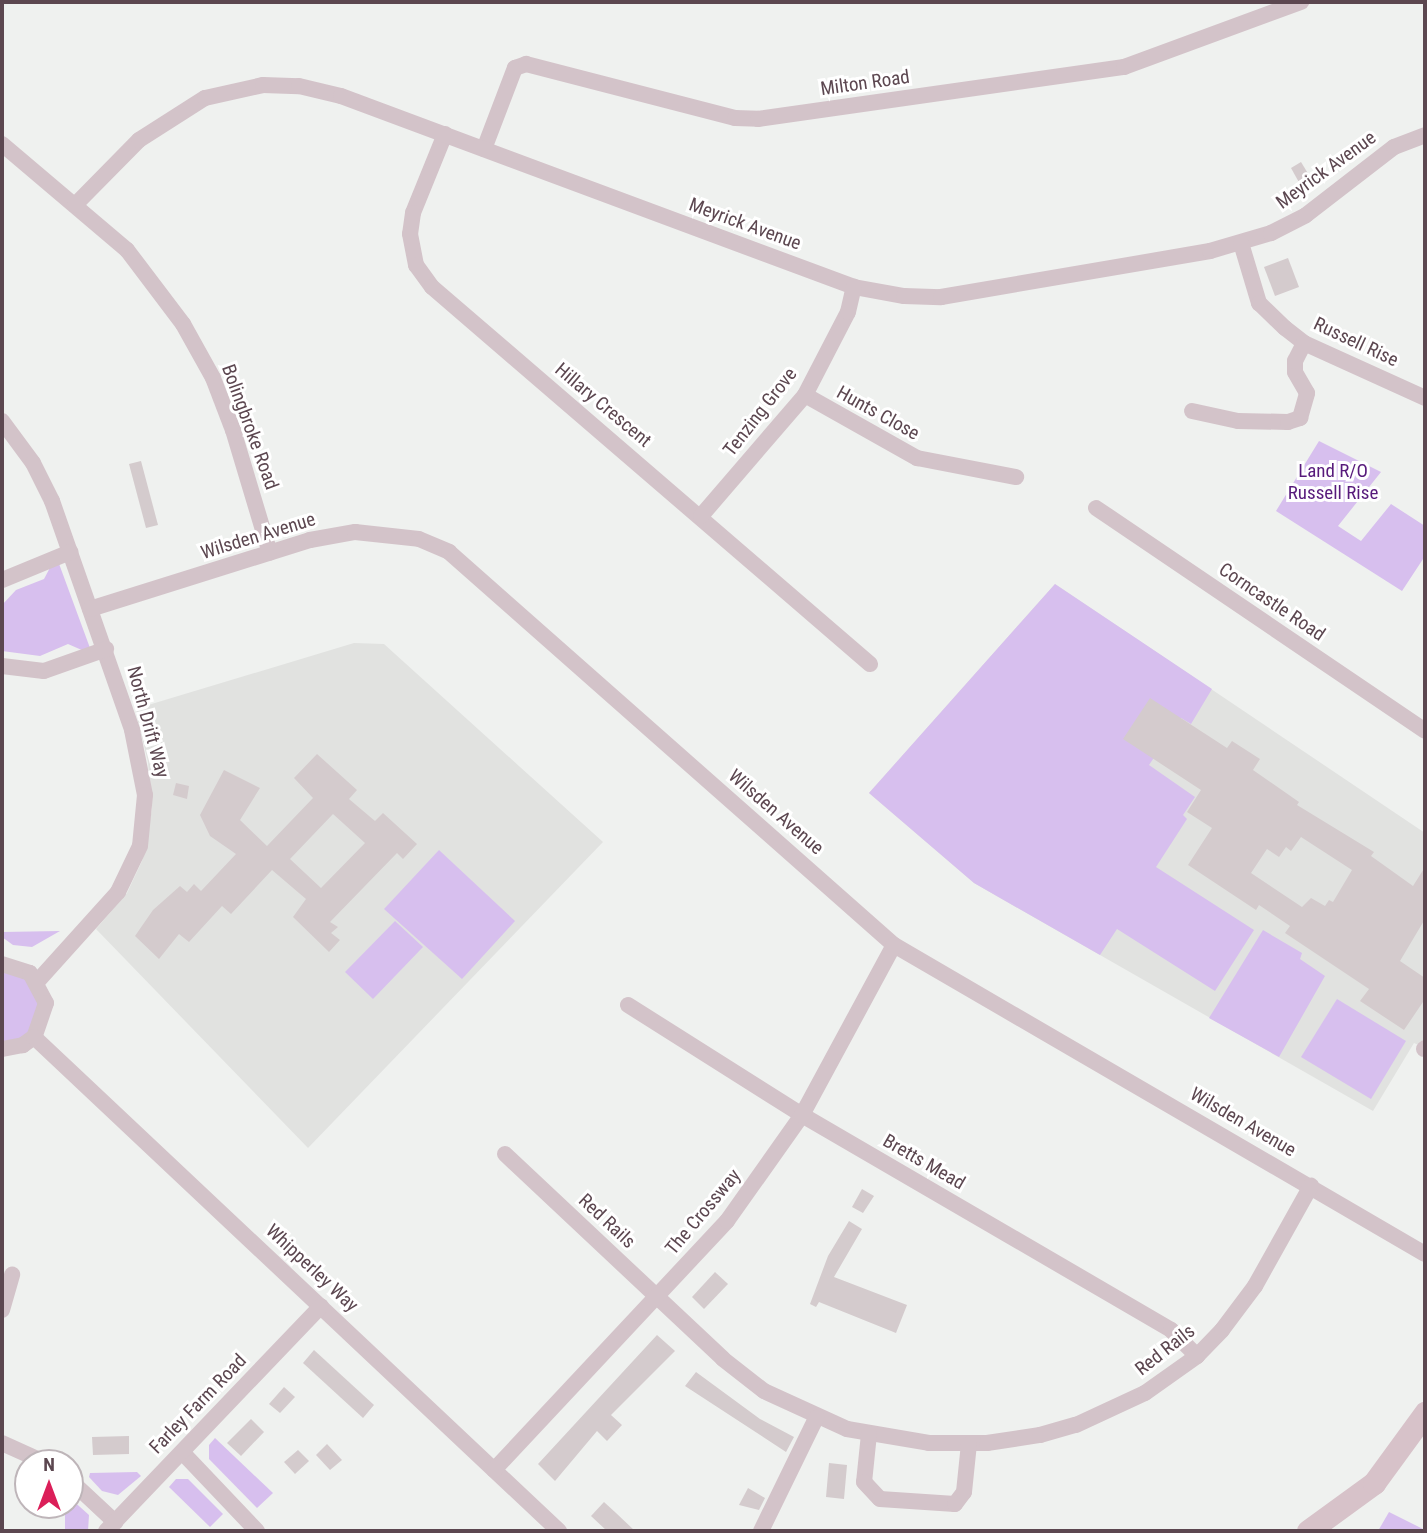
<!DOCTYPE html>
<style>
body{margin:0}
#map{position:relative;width:1427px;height:1533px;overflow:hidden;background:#eff1ef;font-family:"Roboto Condensed",sans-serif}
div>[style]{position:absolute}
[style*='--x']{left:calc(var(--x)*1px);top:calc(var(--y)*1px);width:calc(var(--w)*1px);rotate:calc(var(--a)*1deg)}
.education>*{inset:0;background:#e1e2e0}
.green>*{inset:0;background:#d7bfee}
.building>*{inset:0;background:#d4cbcd}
.street>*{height:16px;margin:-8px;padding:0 8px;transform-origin:8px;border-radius:8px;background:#d3c3c9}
.secondary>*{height:23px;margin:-11.5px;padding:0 11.5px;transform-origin:11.5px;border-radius:11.5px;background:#d7c2c9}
span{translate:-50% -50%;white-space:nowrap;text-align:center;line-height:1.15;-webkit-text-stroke:6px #fff;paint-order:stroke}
.street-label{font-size:19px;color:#5c4750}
.park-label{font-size:19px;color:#571a7b}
.frame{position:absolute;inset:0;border:4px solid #5c4750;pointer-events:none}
.north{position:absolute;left:14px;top:1449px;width:70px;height:70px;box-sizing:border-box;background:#fff;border:2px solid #beb5b9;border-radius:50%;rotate:0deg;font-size:19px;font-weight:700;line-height:28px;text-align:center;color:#5c4750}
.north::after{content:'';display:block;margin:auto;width:24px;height:32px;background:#db1f59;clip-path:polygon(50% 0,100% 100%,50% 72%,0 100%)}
</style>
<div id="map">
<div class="education">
<div style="clip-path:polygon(1055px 584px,1425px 833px,1425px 1048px,1414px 1043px,1373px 1111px,974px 883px,869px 793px)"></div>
<div style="clip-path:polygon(354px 643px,384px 644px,603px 842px,308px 1148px,96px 929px,127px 893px,142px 861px,152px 809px,148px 762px,135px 709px)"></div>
</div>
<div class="green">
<div style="clip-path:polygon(1319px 441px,1381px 472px,1338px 526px,1361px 541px,1391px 504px,1425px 526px,1425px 556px,1402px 591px,1276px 511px)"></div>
<div style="clip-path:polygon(58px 561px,90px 648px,84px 651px,68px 644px,40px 656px,2px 651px,2px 605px,16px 590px,44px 579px,53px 562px)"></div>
<div style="clip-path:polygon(1055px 584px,1212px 689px,1191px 724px,1181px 718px,1149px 765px,1195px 797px,1183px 815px,1187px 819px,1156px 867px,1254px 930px,1215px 991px,1117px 929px,1100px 955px,974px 883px,869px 793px)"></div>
<div style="clip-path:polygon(439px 850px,515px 921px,462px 979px,384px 909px)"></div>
<div style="clip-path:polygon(395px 921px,423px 947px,373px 999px,345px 972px)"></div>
<div style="clip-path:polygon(1263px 930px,1302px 953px,1300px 959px,1325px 976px,1279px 1057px,1209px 1018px)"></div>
<div style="clip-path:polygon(60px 931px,32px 947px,13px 945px,2px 937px,2px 932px)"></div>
<div style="clip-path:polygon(2px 971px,12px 971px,36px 984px,40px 1020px,21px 1040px,2px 1042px)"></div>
<div style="clip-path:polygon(1337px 999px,1406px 1041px,1371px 1099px,1301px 1057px)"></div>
<div style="clip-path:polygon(215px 1438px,273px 1493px,257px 1508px,209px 1459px,209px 1445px)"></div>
<div style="clip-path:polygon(137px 1472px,141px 1476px,118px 1495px,102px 1491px,89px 1477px,90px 1473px)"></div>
<div style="clip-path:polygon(176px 1479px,188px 1479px,223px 1514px,210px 1527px,169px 1487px)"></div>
<div style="clip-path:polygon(70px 1498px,89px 1515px,88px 1531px,65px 1531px,65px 1505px,70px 1505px)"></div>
<div style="clip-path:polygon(1389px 1512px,1425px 1530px,1425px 1531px,1378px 1531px)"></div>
</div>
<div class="building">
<div style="clip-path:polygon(1301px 162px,1312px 180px,1301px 186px,1291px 168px)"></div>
<div style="clip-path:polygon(1288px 258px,1299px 287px,1275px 296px,1264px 267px)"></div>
<div style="clip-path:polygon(141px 461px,158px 525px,146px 528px,129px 464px)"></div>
<div style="clip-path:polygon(evenodd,1150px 698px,1227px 748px,1232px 741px,1260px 759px,1253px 770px,1299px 802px,1297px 805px,1374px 852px,1371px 856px,1413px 886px,1425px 867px,1425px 919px,1400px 961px,1425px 978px,1425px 999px,1404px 1030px,1360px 1001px,1369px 989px,1285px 933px,1290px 926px,1259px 905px,1256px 910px,1188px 865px,1212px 828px,1187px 812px,1201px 790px,1123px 739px,1150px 698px,1301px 837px,1352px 870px,1333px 902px,1329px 900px,1325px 906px,1311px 898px,1302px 907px,1251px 873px,1267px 849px,1279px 857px,1286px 847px,1291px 851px,1301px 837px)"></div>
<div style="clip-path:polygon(evenodd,317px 754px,357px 790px,349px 799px,375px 821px,383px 813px,417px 844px,403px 859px,397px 853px,330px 922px,338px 927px,331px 933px,340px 940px,329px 952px,293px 917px,306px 899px,272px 870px,231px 914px,222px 906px,189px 942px,179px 934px,159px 959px,135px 936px,153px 910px,180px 886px,187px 892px,194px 884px,201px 891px,236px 854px,210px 836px,200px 815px,224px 770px,260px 788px,240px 820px,267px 846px,313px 798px,294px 778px,317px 754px,333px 814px,365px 843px,321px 888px,290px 859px,333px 814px)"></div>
<div style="clip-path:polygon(176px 783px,189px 786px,187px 799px,173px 795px)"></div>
<div style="clip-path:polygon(862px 1189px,874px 1196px,863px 1213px,852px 1207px)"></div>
<div style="clip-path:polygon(849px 1221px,862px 1229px,834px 1277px,907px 1305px,896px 1333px,819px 1302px,816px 1307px,810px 1304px,828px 1256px)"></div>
<div style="clip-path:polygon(715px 1272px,728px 1284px,704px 1309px,692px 1297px)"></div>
<div style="clip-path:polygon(657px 1335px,675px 1351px,611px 1415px,622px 1425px,607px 1441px,597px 1431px,555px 1481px,538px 1464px)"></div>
<div style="clip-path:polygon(314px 1350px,374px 1405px,363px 1418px,303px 1363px)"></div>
<div style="clip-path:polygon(696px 1372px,760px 1419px,794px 1437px,786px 1452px,685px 1386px)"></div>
<div style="clip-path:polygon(284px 1387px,295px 1397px,280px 1413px,269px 1404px)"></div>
<div style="clip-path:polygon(251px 1419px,264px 1432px,241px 1456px,227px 1443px)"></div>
<div style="clip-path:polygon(129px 1436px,129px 1454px,93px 1455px,92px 1437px)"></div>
<div style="clip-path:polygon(327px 1444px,342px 1460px,330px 1470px,316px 1455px)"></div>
<div style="clip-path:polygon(298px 1450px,309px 1461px,295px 1474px,284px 1462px)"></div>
<div style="clip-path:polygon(829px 1463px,847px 1465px,844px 1499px,826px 1497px)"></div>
<div style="clip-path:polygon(748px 1488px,765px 1498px,759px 1510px,739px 1505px)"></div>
<div style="clip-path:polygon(604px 1502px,616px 1513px,635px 1531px,607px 1531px,591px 1516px)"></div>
</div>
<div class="street">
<div style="--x:445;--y:134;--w:85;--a:112.1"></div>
<div style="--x:413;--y:213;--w:21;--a:98"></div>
<div style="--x:410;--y:234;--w:32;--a:79"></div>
<div style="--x:416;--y:265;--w:27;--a:54"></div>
<div style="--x:432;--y:287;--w:578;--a:40.72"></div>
<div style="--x:2;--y:144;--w:164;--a:40.3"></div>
<div style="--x:127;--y:250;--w:93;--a:52.9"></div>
<div style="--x:183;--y:324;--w:62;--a:60.9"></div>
<div style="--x:213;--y:378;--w:56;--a:69"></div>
<div style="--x:233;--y:430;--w:128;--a:73.3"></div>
<div style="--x:484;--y:149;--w:87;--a:-69.1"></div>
<div style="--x:515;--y:68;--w:12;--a:-20"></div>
<div style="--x:526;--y:64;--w:216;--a:14.5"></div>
<div style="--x:735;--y:118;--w:23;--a:2"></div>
<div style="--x:758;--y:119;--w:370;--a:-8.1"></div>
<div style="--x:1124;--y:67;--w:189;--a:-20.2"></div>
<div style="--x:75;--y:205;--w:91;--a:-45.4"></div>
<div style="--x:139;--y:140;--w:78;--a:-32.5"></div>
<div style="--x:205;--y:98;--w:59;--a:-12.6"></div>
<div style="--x:263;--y:85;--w:36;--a:2"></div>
<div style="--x:299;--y:86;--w:43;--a:13.4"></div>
<div style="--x:341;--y:96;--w:547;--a:20.42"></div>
<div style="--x:854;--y:287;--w:51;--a:10.2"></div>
<div style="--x:904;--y:296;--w:37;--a:2"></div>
<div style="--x:941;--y:297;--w:273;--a:-9.7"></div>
<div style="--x:1210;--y:251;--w:64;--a:-16.4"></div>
<div style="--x:1271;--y:233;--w:39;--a:-27"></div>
<div style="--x:1306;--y:215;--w:111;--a:-37.7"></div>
<div style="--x:1394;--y:147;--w:33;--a:-21"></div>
<div style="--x:1241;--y:243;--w:63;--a:73.3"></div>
<div style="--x:1259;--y:303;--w:36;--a:44"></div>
<div style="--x:1285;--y:328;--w:24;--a:38"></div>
<div style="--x:1304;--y:343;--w:133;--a:24.4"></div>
<div style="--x:805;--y:395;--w:129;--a:29.4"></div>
<div style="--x:917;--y:458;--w:101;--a:10.9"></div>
<div style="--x:1192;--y:411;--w:47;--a:12.3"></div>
<div style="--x:1238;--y:421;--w:50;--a:1.1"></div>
<div style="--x:1288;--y:422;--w:13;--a:-18"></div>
<div style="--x:1300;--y:418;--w:26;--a:-74"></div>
<div style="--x:1307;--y:393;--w:24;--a:-120"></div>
<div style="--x:1295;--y:372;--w:11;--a:-90"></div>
<div style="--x:1295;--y:361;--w:20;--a:-63"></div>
<div style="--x:2;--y:421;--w:52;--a:53.6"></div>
<div style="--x:33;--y:463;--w:42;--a:63.4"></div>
<div style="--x:52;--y:501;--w:243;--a:70.7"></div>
<div style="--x:132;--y:730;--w:66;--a:78.7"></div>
<div style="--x:145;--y:795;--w:51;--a:95.6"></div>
<div style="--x:140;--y:846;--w:51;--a:115.6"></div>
<div style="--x:118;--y:892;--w:120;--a:132"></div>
<div style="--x:1096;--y:508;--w:397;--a:34.1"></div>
<div style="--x:701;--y:516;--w:160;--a:-49.3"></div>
<div style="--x:805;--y:395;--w:93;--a:-62.6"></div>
<div style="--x:848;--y:312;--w:26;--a:-77"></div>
<div style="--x:2;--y:580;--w:74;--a:-22.4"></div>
<div style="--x:90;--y:609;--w:231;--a:-17.4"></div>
<div style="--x:310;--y:540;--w:46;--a:-10.1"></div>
<div style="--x:355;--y:532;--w:64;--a:6.2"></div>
<div style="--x:419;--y:539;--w:33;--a:23"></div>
<div style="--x:449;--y:552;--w:594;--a:41.45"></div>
<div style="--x:894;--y:945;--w:614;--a:30.2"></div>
<div style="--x:2;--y:666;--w:42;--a:6.8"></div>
<div style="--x:44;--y:671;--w:66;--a:-19.5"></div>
<div style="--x:2;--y:964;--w:29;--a:18"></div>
<div style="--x:30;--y:973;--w:34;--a:62"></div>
<div style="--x:46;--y:1003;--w:36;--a:109"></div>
<div style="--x:34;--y:1037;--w:14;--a:144"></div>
<div style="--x:23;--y:1045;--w:21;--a:169"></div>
<div style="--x:628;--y:1005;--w:206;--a:32.3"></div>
<div style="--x:802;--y:1115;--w:427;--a:30.2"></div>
<div style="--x:1171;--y:1330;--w:37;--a:45"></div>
<div style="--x:34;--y:1037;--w:721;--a:43.26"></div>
<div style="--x:1424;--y:1049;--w:1;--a:-45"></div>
<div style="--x:505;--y:1154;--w:299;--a:43.2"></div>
<div style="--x:723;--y:1359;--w:52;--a:38"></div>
<div style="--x:764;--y:1391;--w:91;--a:24.6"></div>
<div style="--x:847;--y:1429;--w:83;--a:9.7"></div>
<div style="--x:929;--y:1443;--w:58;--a:0"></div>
<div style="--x:987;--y:1443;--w:54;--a:-8.6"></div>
<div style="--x:1040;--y:1435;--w:37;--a:-16"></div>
<div style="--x:1076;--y:1425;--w:76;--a:-24.9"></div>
<div style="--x:1145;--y:1393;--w:64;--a:-35.4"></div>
<div style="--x:1197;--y:1356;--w:36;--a:-46"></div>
<div style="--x:1222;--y:1330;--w:55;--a:-53.1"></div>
<div style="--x:1255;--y:1286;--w:115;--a:-60.8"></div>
<div style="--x:2;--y:1310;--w:37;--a:-74"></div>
<div style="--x:869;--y:1434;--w:48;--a:95.9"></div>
<div style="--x:864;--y:1482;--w:23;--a:47"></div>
<div style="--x:880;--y:1499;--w:75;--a:3.8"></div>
<div style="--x:955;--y:1504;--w:15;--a:-53"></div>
<div style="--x:964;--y:1492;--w:48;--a:-84.1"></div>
<div style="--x:2;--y:1443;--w:48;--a:24.4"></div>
<div style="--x:182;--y:1452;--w:109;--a:46.5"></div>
<div style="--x:494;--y:1470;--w:341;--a:-46.9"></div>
<div style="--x:727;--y:1221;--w:130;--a:-54.7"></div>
<div style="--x:802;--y:1115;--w:193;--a:-61.6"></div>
<div style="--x:70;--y:1480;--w:62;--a:43"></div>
<div style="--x:106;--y:1531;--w:311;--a:-46.3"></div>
<div style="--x:761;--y:1531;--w:126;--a:-64"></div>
</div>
<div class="secondary">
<div style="--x:1308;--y:1531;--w:82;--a:-36"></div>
<div style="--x:1374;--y:1483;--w:87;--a:-53.9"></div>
</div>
<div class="street-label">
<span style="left:865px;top:83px;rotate:-8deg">Milton Road</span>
<span style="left:1326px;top:170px;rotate:-36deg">Meyrick Avenue</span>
<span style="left:745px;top:224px;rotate:20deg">Meyrick Avenue</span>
<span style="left:1356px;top:342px;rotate:25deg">Russell Rise</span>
<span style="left:603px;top:405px;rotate:40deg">Hillary Crescent</span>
<span style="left:760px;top:412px;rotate:-52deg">Tenzing Grove</span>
<span style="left:878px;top:413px;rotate:29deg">Hunts Close</span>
<span style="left:250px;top:427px;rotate:70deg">Bolingbroke Road</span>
<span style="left:258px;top:536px;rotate:-17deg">Wilsden Avenue</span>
<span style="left:1272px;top:602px;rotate:34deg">Corncastle Road</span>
<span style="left:148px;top:722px;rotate:75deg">North Drift Way</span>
<span style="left:776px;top:812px;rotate:41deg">Wilsden Avenue</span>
<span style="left:1243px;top:1122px;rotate:30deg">Wilsden Avenue</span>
<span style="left:924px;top:1162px;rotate:30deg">Bretts Mead</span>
<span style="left:703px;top:1212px;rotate:-50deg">The Crossway</span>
<span style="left:607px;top:1221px;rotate:43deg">Red Rails</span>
<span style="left:312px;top:1268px;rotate:43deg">Whipperley Way</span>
<span style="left:1165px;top:1350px;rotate:-38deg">Red Rails</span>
<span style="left:198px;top:1404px;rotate:-46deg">Farley Farm Road</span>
</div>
<div class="park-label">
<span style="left:1333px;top:482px">Land R/O<br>Russell Rise</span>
</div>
<div class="frame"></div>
<div class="north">N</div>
</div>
